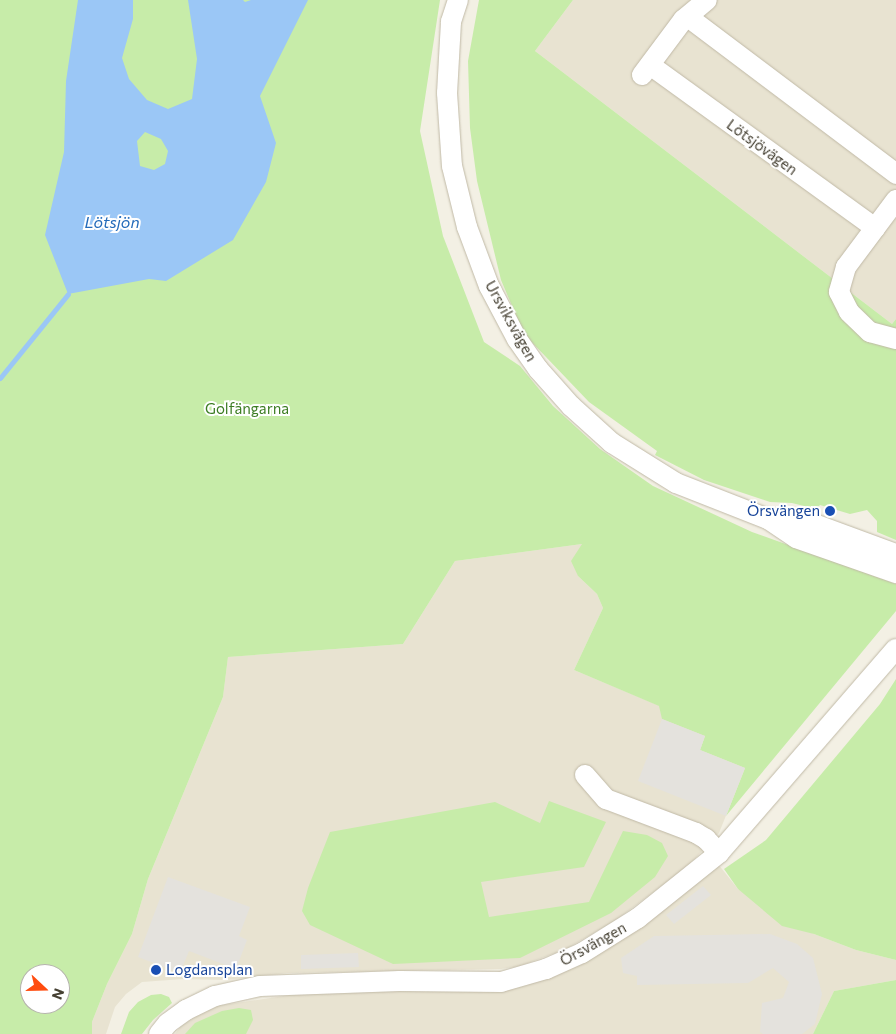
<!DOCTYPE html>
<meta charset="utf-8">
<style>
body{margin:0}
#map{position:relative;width:896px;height:1034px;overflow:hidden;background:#f3f0e4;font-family:Commissioner,sans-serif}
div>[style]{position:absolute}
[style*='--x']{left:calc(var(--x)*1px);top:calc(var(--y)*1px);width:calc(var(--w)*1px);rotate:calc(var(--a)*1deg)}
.residential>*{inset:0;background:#e8e3d1}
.green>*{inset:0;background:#c7eca9}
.parking>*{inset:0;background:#e4e2dd}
.water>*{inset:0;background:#9bc7f6}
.stream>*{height:5px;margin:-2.5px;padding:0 2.5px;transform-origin:2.5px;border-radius:2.5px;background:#9bc7f6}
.roads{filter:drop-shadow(0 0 1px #c0b9a6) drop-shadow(0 0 1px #c0b9a6)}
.minor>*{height:20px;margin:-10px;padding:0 10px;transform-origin:10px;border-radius:10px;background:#fff}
.dots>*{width:14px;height:14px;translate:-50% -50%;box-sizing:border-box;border:2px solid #fff;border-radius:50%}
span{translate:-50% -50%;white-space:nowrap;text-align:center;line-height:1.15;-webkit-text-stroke:4px #fff;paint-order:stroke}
.street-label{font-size:15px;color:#464133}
.park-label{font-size:15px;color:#3b7c22}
.transit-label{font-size:15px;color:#164399}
.right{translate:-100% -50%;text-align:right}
.left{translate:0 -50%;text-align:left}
.water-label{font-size:16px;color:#246bba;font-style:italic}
.north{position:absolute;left:20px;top:964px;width:50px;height:50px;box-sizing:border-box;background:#fff;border:1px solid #b5b3ad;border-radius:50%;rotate:111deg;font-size:14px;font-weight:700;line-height:20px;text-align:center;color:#464133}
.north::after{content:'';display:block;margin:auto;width:18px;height:22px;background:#ff4c0f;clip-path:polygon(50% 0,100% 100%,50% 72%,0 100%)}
</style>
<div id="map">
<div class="residential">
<div style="clip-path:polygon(573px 0,896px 0,896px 319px,892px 324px,535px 51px)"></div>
<div style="clip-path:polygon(582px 544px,578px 576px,597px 594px,603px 608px,574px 670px,660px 706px,705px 736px,700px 750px,745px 768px,719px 833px,687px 867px,616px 920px,566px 949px,520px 966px,501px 969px,288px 973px,226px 980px,183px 979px,142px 982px,126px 994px,115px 1007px,106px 1034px,92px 1034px,92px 1022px,107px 984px,132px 934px,148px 879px,223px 697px,228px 657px,403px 644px,455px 561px)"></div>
<div style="clip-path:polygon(718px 864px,738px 889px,814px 934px,856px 950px,896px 960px,896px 980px,834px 991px,813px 1034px,175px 1034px,181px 1026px,210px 1007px,290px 995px,516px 984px)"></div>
</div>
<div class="green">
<div style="clip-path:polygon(evenodd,0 0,440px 0,420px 131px,443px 236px,484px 342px,520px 366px,553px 406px,600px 449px,653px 486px,752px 532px,896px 584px,896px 611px,726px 816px,745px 768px,700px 750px,705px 736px,662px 719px,659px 706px,574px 670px,603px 608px,597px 594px,578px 576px,571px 561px,582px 544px,455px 561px,403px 644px,228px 657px,223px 697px,148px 879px,132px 934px,107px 984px,92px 1022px,92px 1034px,0 1034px,0 0,30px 974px,60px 974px,60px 1004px,30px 1004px,30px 974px)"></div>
<div style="clip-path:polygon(479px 0,573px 0,535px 51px,892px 324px,896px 319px,896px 540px,877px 532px,877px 521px,867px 510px,850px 514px,820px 505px,816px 509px,792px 503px,770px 502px,704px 480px,655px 455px,657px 451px,589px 402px,524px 334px,501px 280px,477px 181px,470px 128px,468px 61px)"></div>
<div style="clip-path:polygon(896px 679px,896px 960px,856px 950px,814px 934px,782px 926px,738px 889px,724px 869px,766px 840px,880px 704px)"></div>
<div style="clip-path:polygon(549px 801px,606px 822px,584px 867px,481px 882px,489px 917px,589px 902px,623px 831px,647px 835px,662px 843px,668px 856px,655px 877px,611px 913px,520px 958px,393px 964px,310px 925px,302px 911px,308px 888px,330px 832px,495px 802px,540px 823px)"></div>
<div style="clip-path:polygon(896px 980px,896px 1034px,813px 1034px,834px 991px)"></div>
<div style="clip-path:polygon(161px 994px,169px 997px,172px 1003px,153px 1020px,142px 1034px,121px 1034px,129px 1012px,138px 1002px,151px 995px)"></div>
<div style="clip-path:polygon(239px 1008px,251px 1010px,253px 1020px,246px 1034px,185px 1034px,195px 1023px,222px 1011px)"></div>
</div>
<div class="parking">
<div style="clip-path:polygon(662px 719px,705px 736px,700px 750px,745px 768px,726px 816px,638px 781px)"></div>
<div style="clip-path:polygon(168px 877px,250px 907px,239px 936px,247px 940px,236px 969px,189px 951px,180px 973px,138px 957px)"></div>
<div style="clip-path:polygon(703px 886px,711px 895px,674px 924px,666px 915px)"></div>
<div style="clip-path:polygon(770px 934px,797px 944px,813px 958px,822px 994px,815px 1024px,802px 1034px,763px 1034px,760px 1032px,762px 1003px,783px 998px,789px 982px,773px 968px,748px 983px,637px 985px,637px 976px,623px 973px,621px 958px,654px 936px)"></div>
<div style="clip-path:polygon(358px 953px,359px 967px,301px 969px,301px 955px)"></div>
</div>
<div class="water">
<div style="clip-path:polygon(evenodd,78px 0,133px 0,133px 19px,122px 58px,129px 79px,147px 100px,168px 109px,192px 99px,197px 59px,188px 0,243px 0,245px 2px,251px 0,308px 0,260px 96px,276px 143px,266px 182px,233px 240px,166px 281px,149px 279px,68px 294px,45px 235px,64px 152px,66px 81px,78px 0,145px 132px,161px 139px,168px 151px,165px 164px,154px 170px,140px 166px,137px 141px,145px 132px)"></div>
</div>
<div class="stream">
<div style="--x:0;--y:378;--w:108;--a:-51"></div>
</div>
<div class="roads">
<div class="minor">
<div style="--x:458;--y:0;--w:23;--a:108"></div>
<div style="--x:451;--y:22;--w:71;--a:93.2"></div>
<div style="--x:447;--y:93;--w:73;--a:86.1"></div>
<div style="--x:452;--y:166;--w:63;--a:76.2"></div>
<div style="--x:467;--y:227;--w:63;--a:69.6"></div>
<div style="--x:489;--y:286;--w:60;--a:62.2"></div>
<div style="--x:517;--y:339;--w:37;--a:55"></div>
<div style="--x:538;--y:369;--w:50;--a:48.3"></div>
<div style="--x:571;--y:406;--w:55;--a:42.1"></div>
<div style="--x:612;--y:443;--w:75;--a:32"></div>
<div style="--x:676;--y:483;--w:99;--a:21.4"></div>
<div style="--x:768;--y:519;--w:34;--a:34"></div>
<div style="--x:796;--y:538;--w:106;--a:19.3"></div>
<div style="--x:688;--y:17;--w:261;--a:37"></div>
<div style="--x:650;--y:65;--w:278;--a:35.9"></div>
<div style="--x:642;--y:75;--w:69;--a:-53.3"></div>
<div style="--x:683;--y:20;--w:31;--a:-40"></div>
<div style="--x:896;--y:200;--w:84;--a:126.7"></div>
<div style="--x:846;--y:267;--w:26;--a:106"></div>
<div style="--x:839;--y:292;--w:22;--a:63"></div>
<div style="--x:849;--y:312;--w:29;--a:44"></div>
<div style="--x:870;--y:332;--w:27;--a:15"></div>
<div style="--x:768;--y:519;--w:35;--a:2"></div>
<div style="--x:803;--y:520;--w:99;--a:20.1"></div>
<div style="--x:585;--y:775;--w:32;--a:49"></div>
<div style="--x:606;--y:799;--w:96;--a:20.7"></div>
<div style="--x:696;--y:833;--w:12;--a:31"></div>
<div style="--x:706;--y:839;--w:19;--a:47"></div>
<div style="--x:159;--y:1034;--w:14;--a:-51"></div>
<div style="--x:168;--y:1023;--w:22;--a:-36"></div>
<div style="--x:186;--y:1010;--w:32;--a:-26"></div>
<div style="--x:215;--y:996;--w:46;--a:-12.5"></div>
<div style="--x:260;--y:986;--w:140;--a:-2"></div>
<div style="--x:400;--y:981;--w:101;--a:0.6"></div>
<div style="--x:501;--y:982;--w:47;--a:-16.1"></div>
<div style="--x:546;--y:969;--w:39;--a:-24"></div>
<div style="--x:582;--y:953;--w:66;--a:-32"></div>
<div style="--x:638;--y:918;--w:104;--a:-38.7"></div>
<div style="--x:719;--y:853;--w:270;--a:-49.1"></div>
</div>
</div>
<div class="dots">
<div style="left:830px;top:511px;background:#1a4fb4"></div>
<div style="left:156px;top:970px;background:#1a4fb4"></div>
</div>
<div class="street-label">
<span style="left:762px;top:147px;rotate:36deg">Lötsjövägen</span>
<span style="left:511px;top:321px;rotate:61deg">Ursviksvägen</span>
<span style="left:593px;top:944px;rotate:-29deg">Örsvängen</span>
</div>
<div class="park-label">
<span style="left:247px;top:409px">Golfängarna</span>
</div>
<div class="transit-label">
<span class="right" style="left:820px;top:511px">Örsvängen</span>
<span class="left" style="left:166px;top:970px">Logdansplan</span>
</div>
<div class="water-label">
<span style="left:112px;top:222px">Lötsjön</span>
</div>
<div class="north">N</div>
</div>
